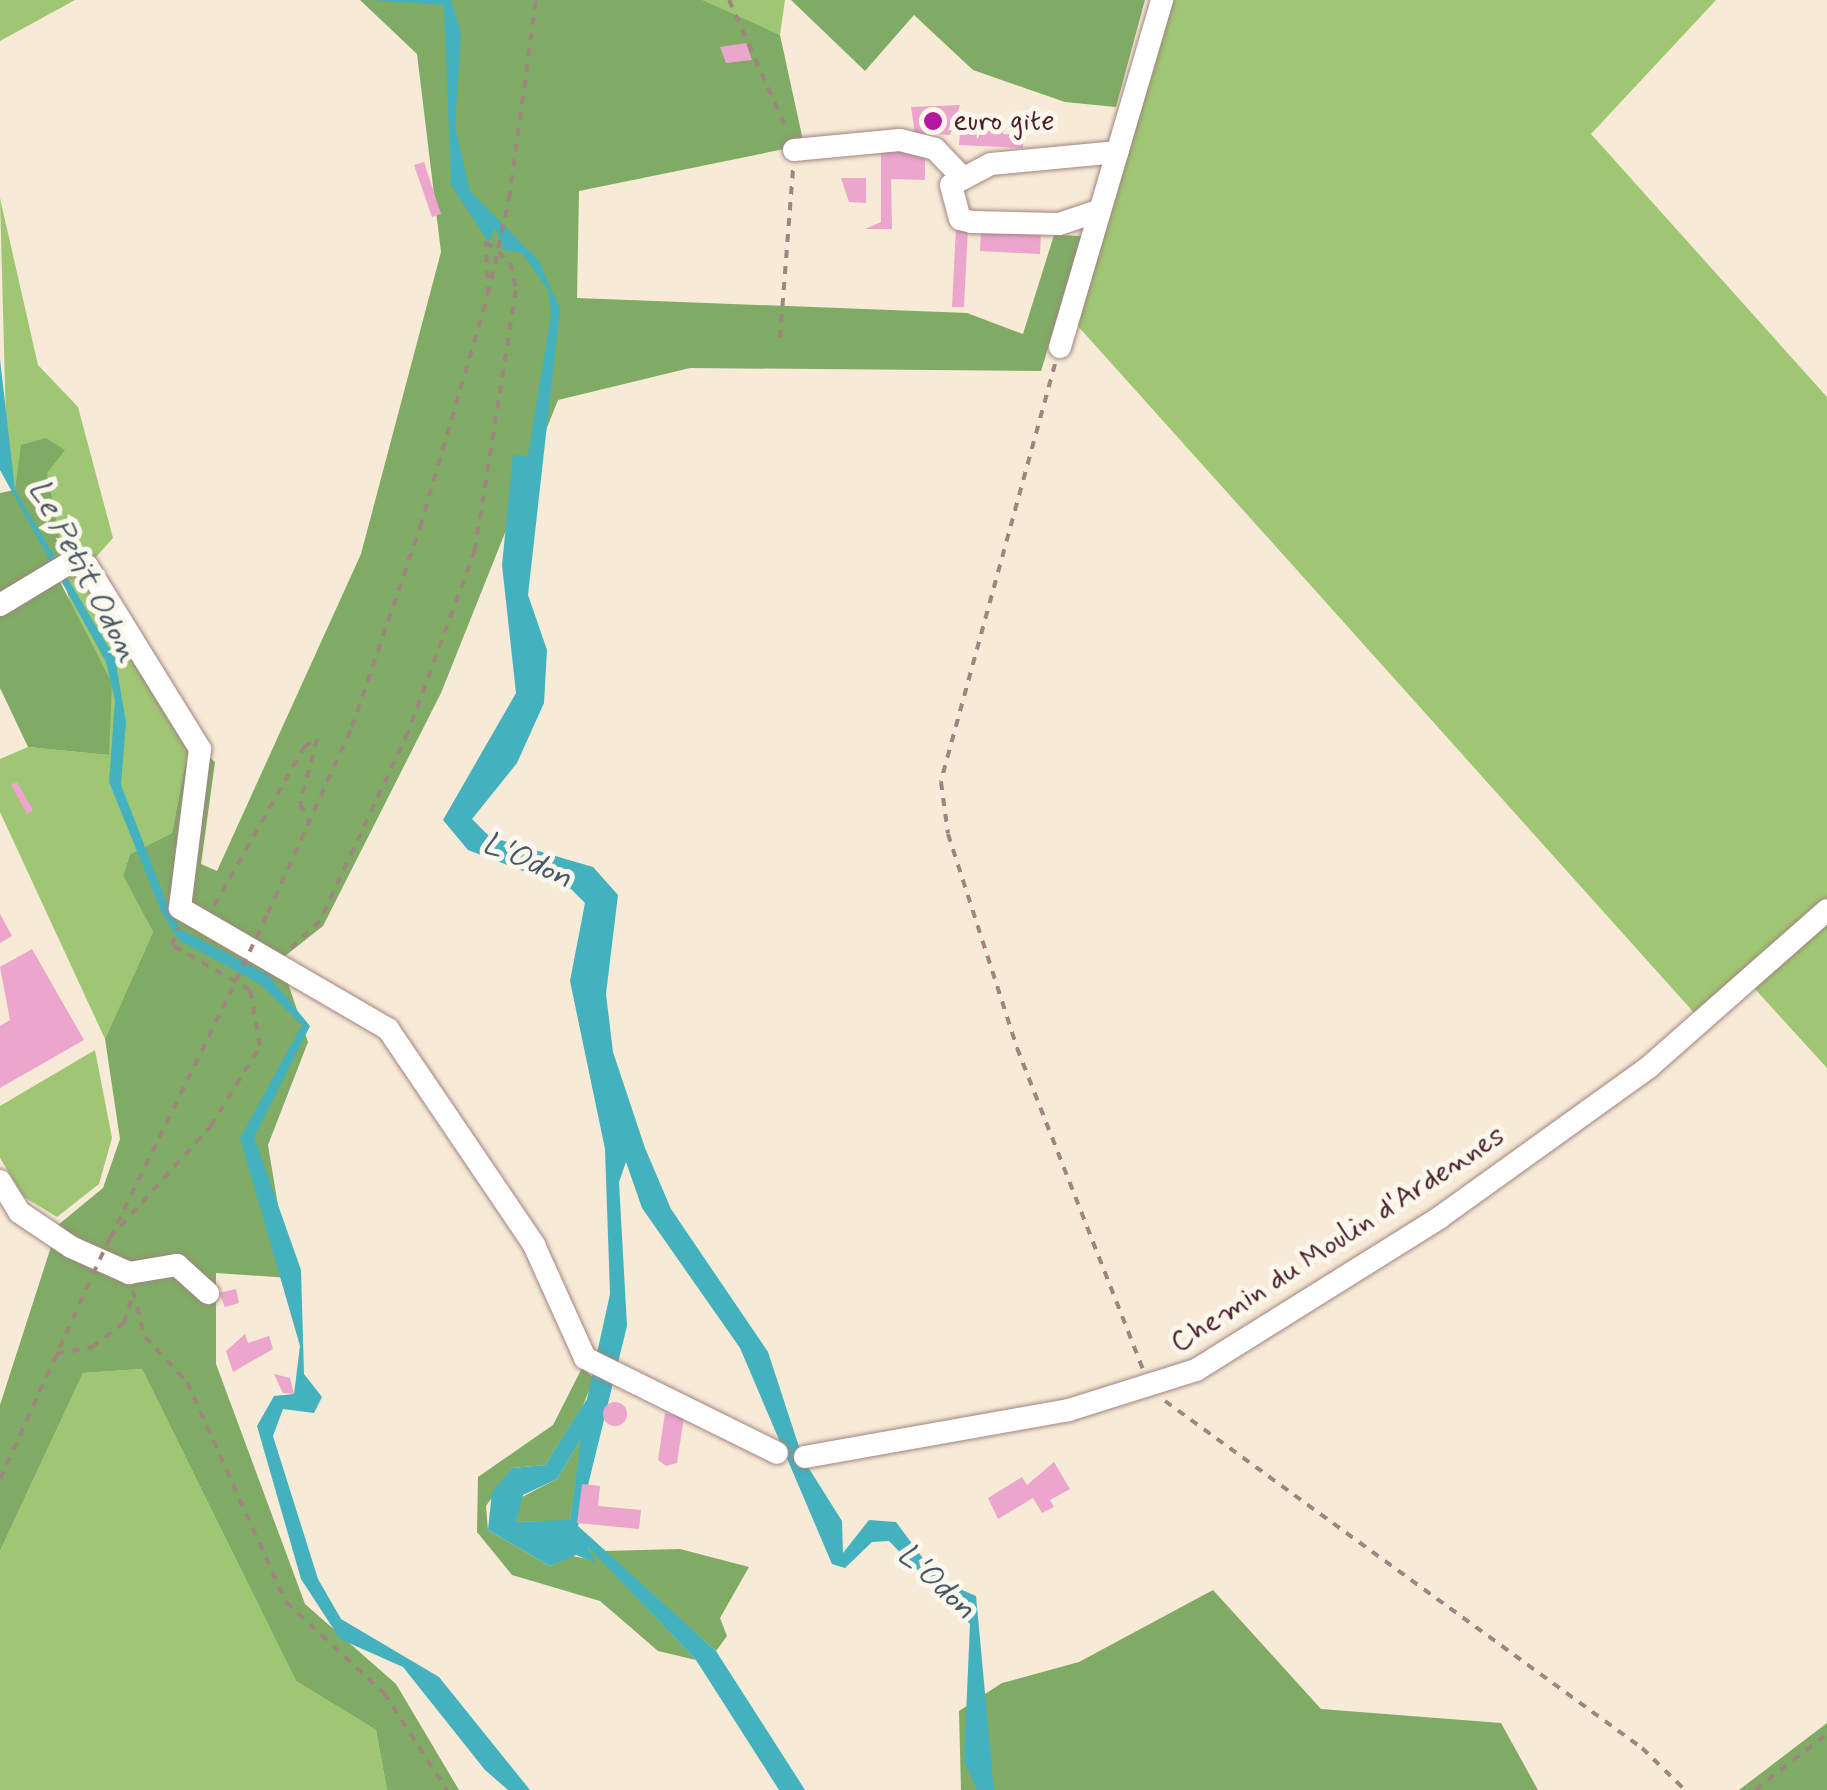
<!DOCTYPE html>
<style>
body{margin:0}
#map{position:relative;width:1827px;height:1790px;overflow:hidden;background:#f7ead6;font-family:Mynerve,sans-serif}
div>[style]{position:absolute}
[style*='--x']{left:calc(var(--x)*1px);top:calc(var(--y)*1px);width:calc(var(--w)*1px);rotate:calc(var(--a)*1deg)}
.green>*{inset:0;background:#9fc672}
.forest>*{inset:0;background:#7fab64}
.water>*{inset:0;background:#43b1be}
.building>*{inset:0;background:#eca5cd}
.round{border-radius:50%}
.path>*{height:4px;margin-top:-2px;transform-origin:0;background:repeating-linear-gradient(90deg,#a08480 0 8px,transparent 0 16px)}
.roads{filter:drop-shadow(0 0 2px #a08480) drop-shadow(0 0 2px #a08480)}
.minor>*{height:22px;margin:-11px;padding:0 11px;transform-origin:11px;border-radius:11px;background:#fff}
.path-bridge>*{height:4px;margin-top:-2px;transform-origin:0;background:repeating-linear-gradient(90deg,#a08480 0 8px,transparent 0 16px)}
.dots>*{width:28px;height:28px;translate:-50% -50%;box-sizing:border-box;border:5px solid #fbf7ec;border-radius:50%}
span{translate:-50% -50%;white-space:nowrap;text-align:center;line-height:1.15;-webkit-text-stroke:10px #fbf7ec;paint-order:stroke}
.poi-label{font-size:30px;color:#4a1f2b}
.left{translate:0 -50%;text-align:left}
.street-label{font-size:30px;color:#4a1f2b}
.water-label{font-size:32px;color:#475966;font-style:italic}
</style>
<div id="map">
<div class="green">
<div style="clip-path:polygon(0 0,75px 0,0 41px)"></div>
<div style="clip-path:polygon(702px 0,785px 0,780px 35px,703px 5px)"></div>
<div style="clip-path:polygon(1166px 0,1716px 0,1591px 134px,1827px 397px,1827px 1068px,1744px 977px,1697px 1016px,1077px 325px)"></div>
<div style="clip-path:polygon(0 198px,38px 365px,78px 407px,113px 538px,88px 566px,200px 749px,185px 765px,172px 833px,130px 854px,123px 876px,153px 932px,105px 1039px,0 812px,0 759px,28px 747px,109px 755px,53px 537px,47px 473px,15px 490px,7px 460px)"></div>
<div style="clip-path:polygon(95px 1050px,112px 1138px,99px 1184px,57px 1217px,24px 1197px,0 1158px,0 1106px)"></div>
<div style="clip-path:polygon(142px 1369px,296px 1681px,376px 1730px,387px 1790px,0 1790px,0 1551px,83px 1373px)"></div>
</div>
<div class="forest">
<div style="clip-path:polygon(360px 0,702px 0,780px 35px,804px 145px,579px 191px,577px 298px,967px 313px,1023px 334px,1054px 235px,1083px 236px,1041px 371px,690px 368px,558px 400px,441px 693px,323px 926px,280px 960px,308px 1042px,268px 1145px,290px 1278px,216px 1273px,216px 1364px,305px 1604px,396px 1684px,459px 1790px,387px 1790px,376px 1730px,296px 1681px,142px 1369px,83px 1373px,0 1551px,0 1405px,58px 1225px,103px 1188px,120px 1139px,105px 1039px,153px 932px,123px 876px,130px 854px,172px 833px,185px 765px,200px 749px,215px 762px,201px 864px,217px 871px,361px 554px,441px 252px,417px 54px)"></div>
<div style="clip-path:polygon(791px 0,1145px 0,1116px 107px,1065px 102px,973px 70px,914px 15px,865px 71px)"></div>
<div style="clip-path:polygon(46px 438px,65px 450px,47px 473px,66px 572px,58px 578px,112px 683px,109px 755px,28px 747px,0 688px,0 493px,15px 490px,21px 445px)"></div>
<div style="clip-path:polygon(582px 1368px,594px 1378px,582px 1408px,545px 1465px,512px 1468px,486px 1506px,488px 1530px,550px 1566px,572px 1556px,593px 1560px,588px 1546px,696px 1660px,658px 1651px,600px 1601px,512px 1575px,477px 1532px,478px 1477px,553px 1425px)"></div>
<div style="clip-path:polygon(582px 1437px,570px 1521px,516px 1522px,520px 1498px,557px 1479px)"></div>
<div style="clip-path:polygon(680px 1549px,749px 1567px,720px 1618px,727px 1636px,716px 1651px,604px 1551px)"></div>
<div style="clip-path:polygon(1213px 1590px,1321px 1709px,1501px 1723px,1538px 1790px,961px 1790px,959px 1711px,1002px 1683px,1079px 1662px)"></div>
<div style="clip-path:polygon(1827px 1723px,1827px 1790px,1739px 1790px)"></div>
</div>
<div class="water">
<div style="clip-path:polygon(evenodd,369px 0,451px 0,461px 33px,455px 127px,470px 191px,539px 261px,560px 309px,528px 595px,547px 650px,544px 703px,517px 763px,472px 819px,490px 837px,593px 867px,618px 895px,606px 994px,613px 1052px,645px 1148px,671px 1209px,768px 1352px,803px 1459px,842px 1521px,843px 1553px,869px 1520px,896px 1522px,939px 1580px,976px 1596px,994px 1790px,977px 1790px,964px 1761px,970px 1624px,889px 1541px,872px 1542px,845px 1568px,832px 1564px,740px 1348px,642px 1208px,626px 1162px,619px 1182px,627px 1326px,578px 1526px,716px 1651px,805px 1790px,779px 1790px,696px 1660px,588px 1547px,596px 1563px,576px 1555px,550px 1566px,488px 1530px,492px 1492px,512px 1468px,545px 1465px,587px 1399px,610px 1294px,605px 1149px,570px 981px,585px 903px,571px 889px,468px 850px,443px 820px,516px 693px,502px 565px,513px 455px,528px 456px,551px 314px,548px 290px,522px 253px,504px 250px,495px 227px,490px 242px,485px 237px,451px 185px,444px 5px,369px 0,581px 1439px,570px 1520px,516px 1522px,523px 1495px,557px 1479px,581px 1439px)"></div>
<div style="clip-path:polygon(0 359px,15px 490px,115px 658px,126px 722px,121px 785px,169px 909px,180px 929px,267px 974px,310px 1026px,254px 1137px,301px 1270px,304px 1374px,322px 1397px,314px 1413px,283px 1409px,273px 1436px,318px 1579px,341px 1619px,439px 1677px,530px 1790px,508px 1790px,485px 1770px,403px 1667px,340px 1639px,301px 1579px,257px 1426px,274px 1396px,294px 1394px,300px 1346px,240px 1138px,302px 1025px,260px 984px,179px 940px,162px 913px,109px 782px,115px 700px,106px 662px,0 470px)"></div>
</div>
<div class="building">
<div style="clip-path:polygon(746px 43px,752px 60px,726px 63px,720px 47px)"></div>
<div style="clip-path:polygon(960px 105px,950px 135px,915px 133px,911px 107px)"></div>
<div style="clip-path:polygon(977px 122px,1004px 123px,1003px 134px,1024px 135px,1023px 148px,959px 145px,960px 133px,977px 134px)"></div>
<div style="clip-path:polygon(881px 147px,925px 156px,925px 180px,891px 179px,892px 229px,865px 229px,881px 222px)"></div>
<div style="clip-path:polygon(424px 162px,441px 214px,432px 217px,414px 165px)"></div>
<div style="clip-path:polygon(841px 178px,866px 178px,866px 203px,849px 202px)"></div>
<div style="clip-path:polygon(956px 227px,968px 227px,964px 307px,952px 307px)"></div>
<div style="clip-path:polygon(981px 227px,1041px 230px,1040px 254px,980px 251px)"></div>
<div style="clip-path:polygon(17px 782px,33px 810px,27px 814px,11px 785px)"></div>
<div style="clip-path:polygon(0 914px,12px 936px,0 943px)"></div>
<div style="clip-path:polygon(32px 949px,84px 1040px,0 1088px,0 1026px,10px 1020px,0 967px)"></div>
<div style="clip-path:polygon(236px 1289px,239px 1303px,225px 1307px,219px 1293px)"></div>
<div style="clip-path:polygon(245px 1334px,248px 1343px,269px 1336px,273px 1349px,233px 1372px,226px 1351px)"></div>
<div style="clip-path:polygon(274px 1374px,290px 1378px,294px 1394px,283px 1393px)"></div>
<div class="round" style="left:603px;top:1402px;width:24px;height:24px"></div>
<div style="clip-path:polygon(665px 1413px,684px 1417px,677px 1463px,666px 1466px,658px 1460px)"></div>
<div style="clip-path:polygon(1054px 1462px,1070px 1489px,1050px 1500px,1054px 1507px,1042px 1513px,1033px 1498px,998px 1519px,988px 1498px,1022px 1477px,1027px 1485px)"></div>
<div style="clip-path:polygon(582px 1484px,600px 1486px,598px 1506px,641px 1510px,639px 1529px,577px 1523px)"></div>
</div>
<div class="path">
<div style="--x:729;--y:0;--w:142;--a:66"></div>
<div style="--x:509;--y:199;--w:201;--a:-82.3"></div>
<div style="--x:780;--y:338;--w:169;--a:-85.6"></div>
<div style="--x:1055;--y:364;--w:433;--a:105.3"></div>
<div style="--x:941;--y:782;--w:52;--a:82.3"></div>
<div style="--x:948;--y:834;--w:225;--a:72.1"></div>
<div style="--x:1017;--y:1048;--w:345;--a:68.6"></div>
<div style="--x:214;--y:906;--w:183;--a:-60.5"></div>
<div style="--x:304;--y:747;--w:15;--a:-32"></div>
<div style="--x:317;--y:739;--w:67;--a:104.7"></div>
<div style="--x:300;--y:804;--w:21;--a:62"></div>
<div style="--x:268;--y:913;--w:204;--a:-65.7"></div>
<div style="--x:352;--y:727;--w:211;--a:-71.2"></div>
<div style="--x:420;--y:527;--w:242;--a:-73.7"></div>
<div style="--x:488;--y:295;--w:53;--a:-92.2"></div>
<div style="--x:486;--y:242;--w:32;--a:41"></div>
<div style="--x:510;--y:263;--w:28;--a:77"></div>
<div style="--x:516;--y:290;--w:263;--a:99"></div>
<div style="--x:475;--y:550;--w:194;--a:110.2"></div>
<div style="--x:408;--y:732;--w:208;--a:115"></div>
<div style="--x:320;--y:921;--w:40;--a:137"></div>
<div style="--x:110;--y:1238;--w:151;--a:-48"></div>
<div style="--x:211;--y:1126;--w:94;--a:-58.5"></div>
<div style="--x:260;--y:1046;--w:57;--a:-100.1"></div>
<div style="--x:250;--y:990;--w:90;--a:-150"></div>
<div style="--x:172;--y:945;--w:19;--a:-69"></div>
<div style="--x:110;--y:1238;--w:271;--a:-63.9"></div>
<div style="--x:133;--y:1291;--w:48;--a:75.4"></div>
<div style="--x:145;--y:1337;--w:62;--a:47"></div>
<div style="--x:187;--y:1382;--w:241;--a:65.8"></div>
<div style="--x:286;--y:1602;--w:134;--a:42.9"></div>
<div style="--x:384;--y:1693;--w:116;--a:57"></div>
<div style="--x:56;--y:1354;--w:37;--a:-11"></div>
<div style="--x:92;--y:1347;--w:40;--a:-37"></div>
<div style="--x:124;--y:1323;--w:27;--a:-73"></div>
<div style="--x:1165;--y:1401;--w:590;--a:36.03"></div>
<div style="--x:1642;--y:1748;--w:60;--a:44.3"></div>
<div style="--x:0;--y:1479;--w:221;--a:-65.6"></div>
<div style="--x:1755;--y:1790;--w:91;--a:-37.9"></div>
</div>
<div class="roads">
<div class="minor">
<div style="--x:794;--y:150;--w:106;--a:-5.4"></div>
<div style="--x:900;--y:140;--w:36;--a:14"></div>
<div style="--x:935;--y:149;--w:36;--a:46"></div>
<div style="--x:1098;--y:211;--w:41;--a:161.6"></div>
<div style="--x:1059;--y:224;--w:87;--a:-178.7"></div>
<div style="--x:972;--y:222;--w:12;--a:-166"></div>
<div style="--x:960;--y:219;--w:35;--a:-105"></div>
<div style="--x:951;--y:185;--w:45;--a:-27.7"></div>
<div style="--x:991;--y:164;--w:127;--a:-5.4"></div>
<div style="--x:1060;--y:347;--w:362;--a:-73.6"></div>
<div style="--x:0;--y:605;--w:79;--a:-31.1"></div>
<div style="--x:68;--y:564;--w:19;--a:6"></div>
<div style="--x:87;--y:566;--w:215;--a:58.3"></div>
<div style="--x:200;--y:749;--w:160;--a:97.2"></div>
<div style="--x:180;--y:908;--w:241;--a:30.2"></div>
<div style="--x:388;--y:1029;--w:261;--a:55.9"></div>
<div style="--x:534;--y:1245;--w:124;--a:65.7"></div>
<div style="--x:585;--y:1358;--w:214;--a:26.3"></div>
<div style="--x:0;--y:1181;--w:36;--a:58"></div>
<div style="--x:19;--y:1212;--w:63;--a:33.9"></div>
<div style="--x:71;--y:1247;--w:64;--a:24.1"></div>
<div style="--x:129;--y:1273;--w:49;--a:-9.5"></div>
<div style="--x:177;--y:1265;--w:42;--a:42.1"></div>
<div style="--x:805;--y:1457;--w:268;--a:-10.1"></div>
<div style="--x:1069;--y:1410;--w:133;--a:-17.5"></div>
<div style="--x:1196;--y:1370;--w:287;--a:-32"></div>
<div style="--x:1439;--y:1218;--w:259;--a:-35.7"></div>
<div style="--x:1649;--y:1067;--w:237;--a:-41.4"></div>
</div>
</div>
<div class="path-bridge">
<div style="--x:488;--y:295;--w:98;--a:-77.7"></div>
<div style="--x:229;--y:995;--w:91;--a:-64.6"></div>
<div style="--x:93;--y:1274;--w:40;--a:-65"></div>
</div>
<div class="dots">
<div style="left:933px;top:121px;background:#b5179e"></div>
</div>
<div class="poi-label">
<span class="left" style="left:953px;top:121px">euro gite</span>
</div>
<div class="street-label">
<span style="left:1338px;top:1240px;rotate:-33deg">Chemin du Moulin d'Ardennes</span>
</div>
<div class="water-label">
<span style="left:83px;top:571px;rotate:62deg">Le Petit Odon</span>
<span style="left:527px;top:861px;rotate:24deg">L'Odon</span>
<span style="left:936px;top:1582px;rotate:43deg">L'Odon</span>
</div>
</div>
